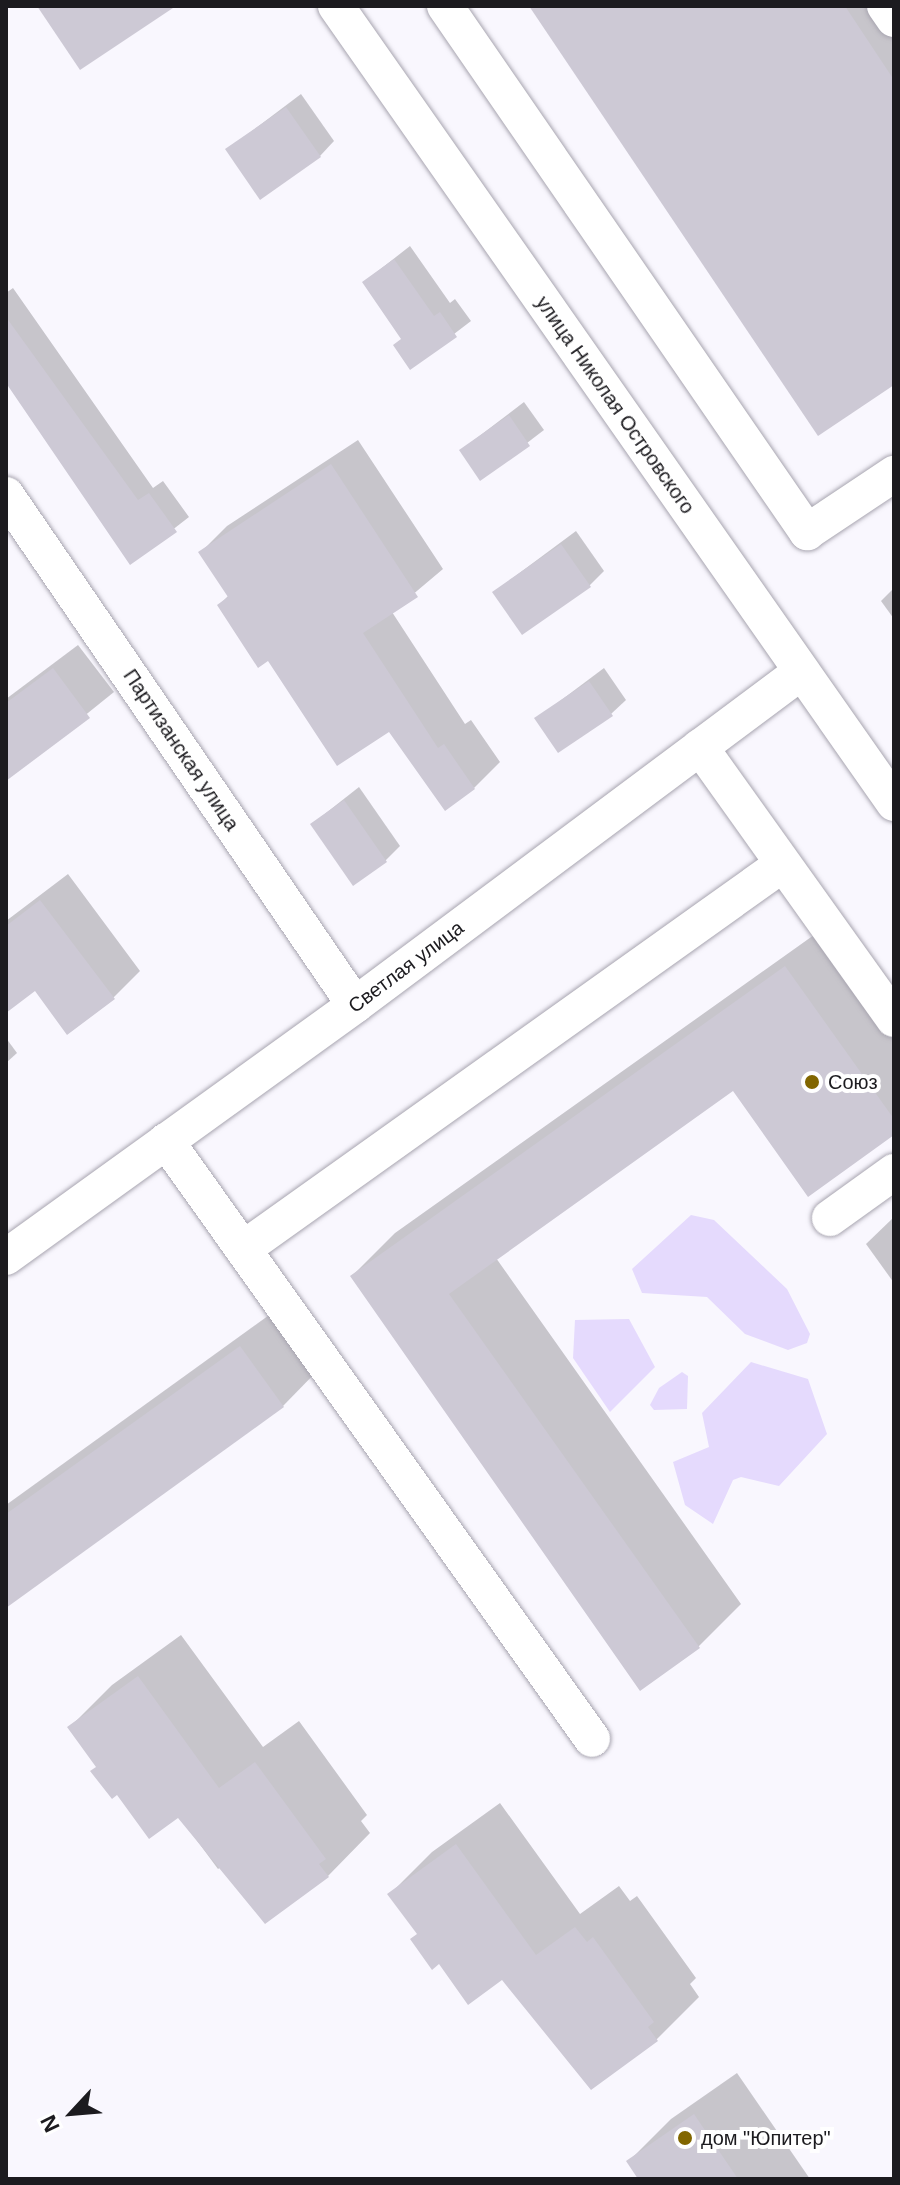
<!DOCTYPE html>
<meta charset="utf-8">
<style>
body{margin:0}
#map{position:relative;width:900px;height:2185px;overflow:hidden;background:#f9f7fe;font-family:Helvetica,sans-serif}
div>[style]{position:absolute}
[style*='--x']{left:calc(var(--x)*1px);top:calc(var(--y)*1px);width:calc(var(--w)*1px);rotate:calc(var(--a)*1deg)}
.green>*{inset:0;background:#e5dafd}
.shadow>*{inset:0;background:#0003}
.building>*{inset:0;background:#cdc9d5}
.roads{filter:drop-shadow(0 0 2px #a8a5b0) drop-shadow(0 0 2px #a8a5b0)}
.minor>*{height:36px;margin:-18px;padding:0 18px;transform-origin:18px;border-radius:18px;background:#fff}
.dots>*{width:22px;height:22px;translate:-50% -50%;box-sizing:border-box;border:4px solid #fff;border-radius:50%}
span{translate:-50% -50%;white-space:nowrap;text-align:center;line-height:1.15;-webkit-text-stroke:8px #fff;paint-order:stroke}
.street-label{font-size:20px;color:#1c1b1f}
.poi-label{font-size:20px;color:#1c1b1f}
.left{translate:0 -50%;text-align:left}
.frame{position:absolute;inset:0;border:8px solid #1c1b1f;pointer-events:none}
.north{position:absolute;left:32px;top:2073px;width:80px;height:80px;-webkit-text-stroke:6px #fff;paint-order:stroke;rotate:244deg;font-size:22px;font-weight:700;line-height:32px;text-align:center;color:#1c1b1f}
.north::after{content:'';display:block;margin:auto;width:28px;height:36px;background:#1c1b1f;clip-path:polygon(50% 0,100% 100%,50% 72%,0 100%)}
</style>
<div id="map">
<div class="green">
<div style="clip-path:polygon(691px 1215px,714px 1220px,787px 1289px,810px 1334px,807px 1343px,788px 1350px,745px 1334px,707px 1297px,642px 1293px,632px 1269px)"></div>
<div style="clip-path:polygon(629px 1319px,655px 1367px,610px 1412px,573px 1358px,575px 1320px)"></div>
<div style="clip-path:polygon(751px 1362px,808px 1379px,827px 1434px,779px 1486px,741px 1477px,733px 1480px,713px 1524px,685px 1505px,673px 1462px,709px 1447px,702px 1413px)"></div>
<div style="clip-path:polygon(682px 1372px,688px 1376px,687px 1409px,654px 1410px,650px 1405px,659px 1388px)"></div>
</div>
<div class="shadow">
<div style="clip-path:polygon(532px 6px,880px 6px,894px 27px,894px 382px)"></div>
<div style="clip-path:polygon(301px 94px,334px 141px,320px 156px,228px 149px)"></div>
<div style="clip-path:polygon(410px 246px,450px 303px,455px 299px,471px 321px,411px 367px,403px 338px,364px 282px)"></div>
<div style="clip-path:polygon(13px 288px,153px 488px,163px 481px,189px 517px,131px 562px,6px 381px,6px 293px)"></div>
<div style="clip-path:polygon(524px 402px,544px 430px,481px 478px,461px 450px)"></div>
<div style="clip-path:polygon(358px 440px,443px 569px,392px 612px,465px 724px,471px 720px,500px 762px,474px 788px,390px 729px,269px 658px,219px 605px,229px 595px,201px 552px,227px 526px)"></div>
<div style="clip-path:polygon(576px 531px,604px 571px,589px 586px,494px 592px)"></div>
<div style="clip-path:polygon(894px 588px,894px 619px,881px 601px)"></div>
<div style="clip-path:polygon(78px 645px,114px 692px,6px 779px,6px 699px)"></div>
<div style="clip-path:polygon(604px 668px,626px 700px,611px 714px,536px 719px)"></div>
<div style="clip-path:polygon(359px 787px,400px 846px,385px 861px,312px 824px)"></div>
<div style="clip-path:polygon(68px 874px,140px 971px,113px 998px,35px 988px,6px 1010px,6px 921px)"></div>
<div style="clip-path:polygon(828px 925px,894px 1017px,894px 1133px,734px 1089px,496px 1258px,741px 1604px,699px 1646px,640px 1688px,352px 1276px,395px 1233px)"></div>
<div style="clip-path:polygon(6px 1038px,17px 1053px,6px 1063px)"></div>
<div style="clip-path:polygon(894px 1217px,894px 1283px,866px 1244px)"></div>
<div style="clip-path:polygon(283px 1305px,325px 1363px,283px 1406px,6px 1605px,6px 1505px)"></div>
<div style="clip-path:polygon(181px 1635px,263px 1747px,299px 1721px,367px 1815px,361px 1821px,370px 1833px,328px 1876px,224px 1865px,218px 1869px,178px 1815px,98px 1766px,70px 1727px,112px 1685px)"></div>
<div style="clip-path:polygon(500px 1803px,580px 1914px,619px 1886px,630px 1901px,637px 1896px,696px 1978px,690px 1984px,699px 1997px,656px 2040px,503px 1977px,418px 1933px,390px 1894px,432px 1852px)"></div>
<div style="clip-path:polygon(737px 2073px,810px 2179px,641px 2179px,629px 2161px,671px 2119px)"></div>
</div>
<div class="building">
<div style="clip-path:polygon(37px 6px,176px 6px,80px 70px)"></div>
<div style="clip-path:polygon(529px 6px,845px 6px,894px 80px,894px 385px,818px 436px)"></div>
<div style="clip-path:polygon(286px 107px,321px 157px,260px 200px,225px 149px)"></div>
<div style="clip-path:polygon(394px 259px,434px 316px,440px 312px,457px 337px,410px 370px,393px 345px,401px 339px,362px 282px)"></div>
<div style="clip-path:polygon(6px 317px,138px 500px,149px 493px,177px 532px,130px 565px,6px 383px)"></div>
<div style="clip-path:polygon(509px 415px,530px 446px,480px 481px,459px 450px)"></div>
<div style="clip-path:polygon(331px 464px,418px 597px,363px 633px,438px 748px,444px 744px,475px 789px,445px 811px,389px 732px,337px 766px,268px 661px,258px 668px,217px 605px,228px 597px,198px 552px)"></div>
<div style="clip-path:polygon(561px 544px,591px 587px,522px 635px,492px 592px)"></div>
<div style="clip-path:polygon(53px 668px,90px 718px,6px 781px,6px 703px)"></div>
<div style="clip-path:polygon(589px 681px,613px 716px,558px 753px,534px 718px)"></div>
<div style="clip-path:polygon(344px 800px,387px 862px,353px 886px,310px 824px)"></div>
<div style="clip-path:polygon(40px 900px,115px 999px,67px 1035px,35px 991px,6px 1013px,6px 926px)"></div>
<div style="clip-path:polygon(785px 966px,894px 1119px,894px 1135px,808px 1197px,733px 1091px,449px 1294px,700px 1648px,640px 1691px,350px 1276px)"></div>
<div style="clip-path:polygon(240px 1346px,284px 1407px,6px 1608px,6px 1514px)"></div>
<div style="clip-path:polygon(138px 1676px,219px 1788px,255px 1762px,326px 1859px,319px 1864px,329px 1877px,265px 1924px,178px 1818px,149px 1839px,117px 1795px,112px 1799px,90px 1771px,96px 1767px,67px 1727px)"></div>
<div style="clip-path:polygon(456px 1844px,536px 1955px,575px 1927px,587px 1942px,593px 1937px,654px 2022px,648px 2027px,658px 2041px,591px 2090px,502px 1980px,468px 2005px,439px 1964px,432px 1970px,410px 1939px,417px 1934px,387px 1894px)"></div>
<div style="clip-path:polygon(694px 2114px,738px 2179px,638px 2179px,626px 2161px)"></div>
</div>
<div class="roads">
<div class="minor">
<div style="--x:336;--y:6;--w:973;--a:55"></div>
<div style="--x:445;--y:6;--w:639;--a:55.46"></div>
<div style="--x:807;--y:532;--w:105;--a:-33.7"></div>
<div style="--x:885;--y:6;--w:16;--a:55"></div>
<div style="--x:6;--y:495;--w:618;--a:55.62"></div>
<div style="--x:700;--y:747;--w:334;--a:54.5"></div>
<div style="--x:166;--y:1141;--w:734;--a:54.53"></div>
<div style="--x:830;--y:1218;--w:79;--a:-35.7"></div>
<div style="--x:243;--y:1249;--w:663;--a:-35.49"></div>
<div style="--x:6;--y:1257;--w:430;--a:-35.8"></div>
<div style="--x:355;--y:1005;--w:557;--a:-36.75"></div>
</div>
</div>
<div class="dots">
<div style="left:812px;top:1082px;background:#826600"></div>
<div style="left:685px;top:2138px;background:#826600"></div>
</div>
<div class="street-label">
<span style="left:615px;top:405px;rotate:55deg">улица Николая Островского</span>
<span style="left:181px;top:750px;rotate:56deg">Партизанская улица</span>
<span style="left:406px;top:967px;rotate:-37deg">Светлая улица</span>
</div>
<div class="poi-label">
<span class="left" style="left:828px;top:1082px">Союз</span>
<span class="left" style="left:701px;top:2138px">дом "Юпитер"</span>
</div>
<div class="frame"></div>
<div class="north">N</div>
</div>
